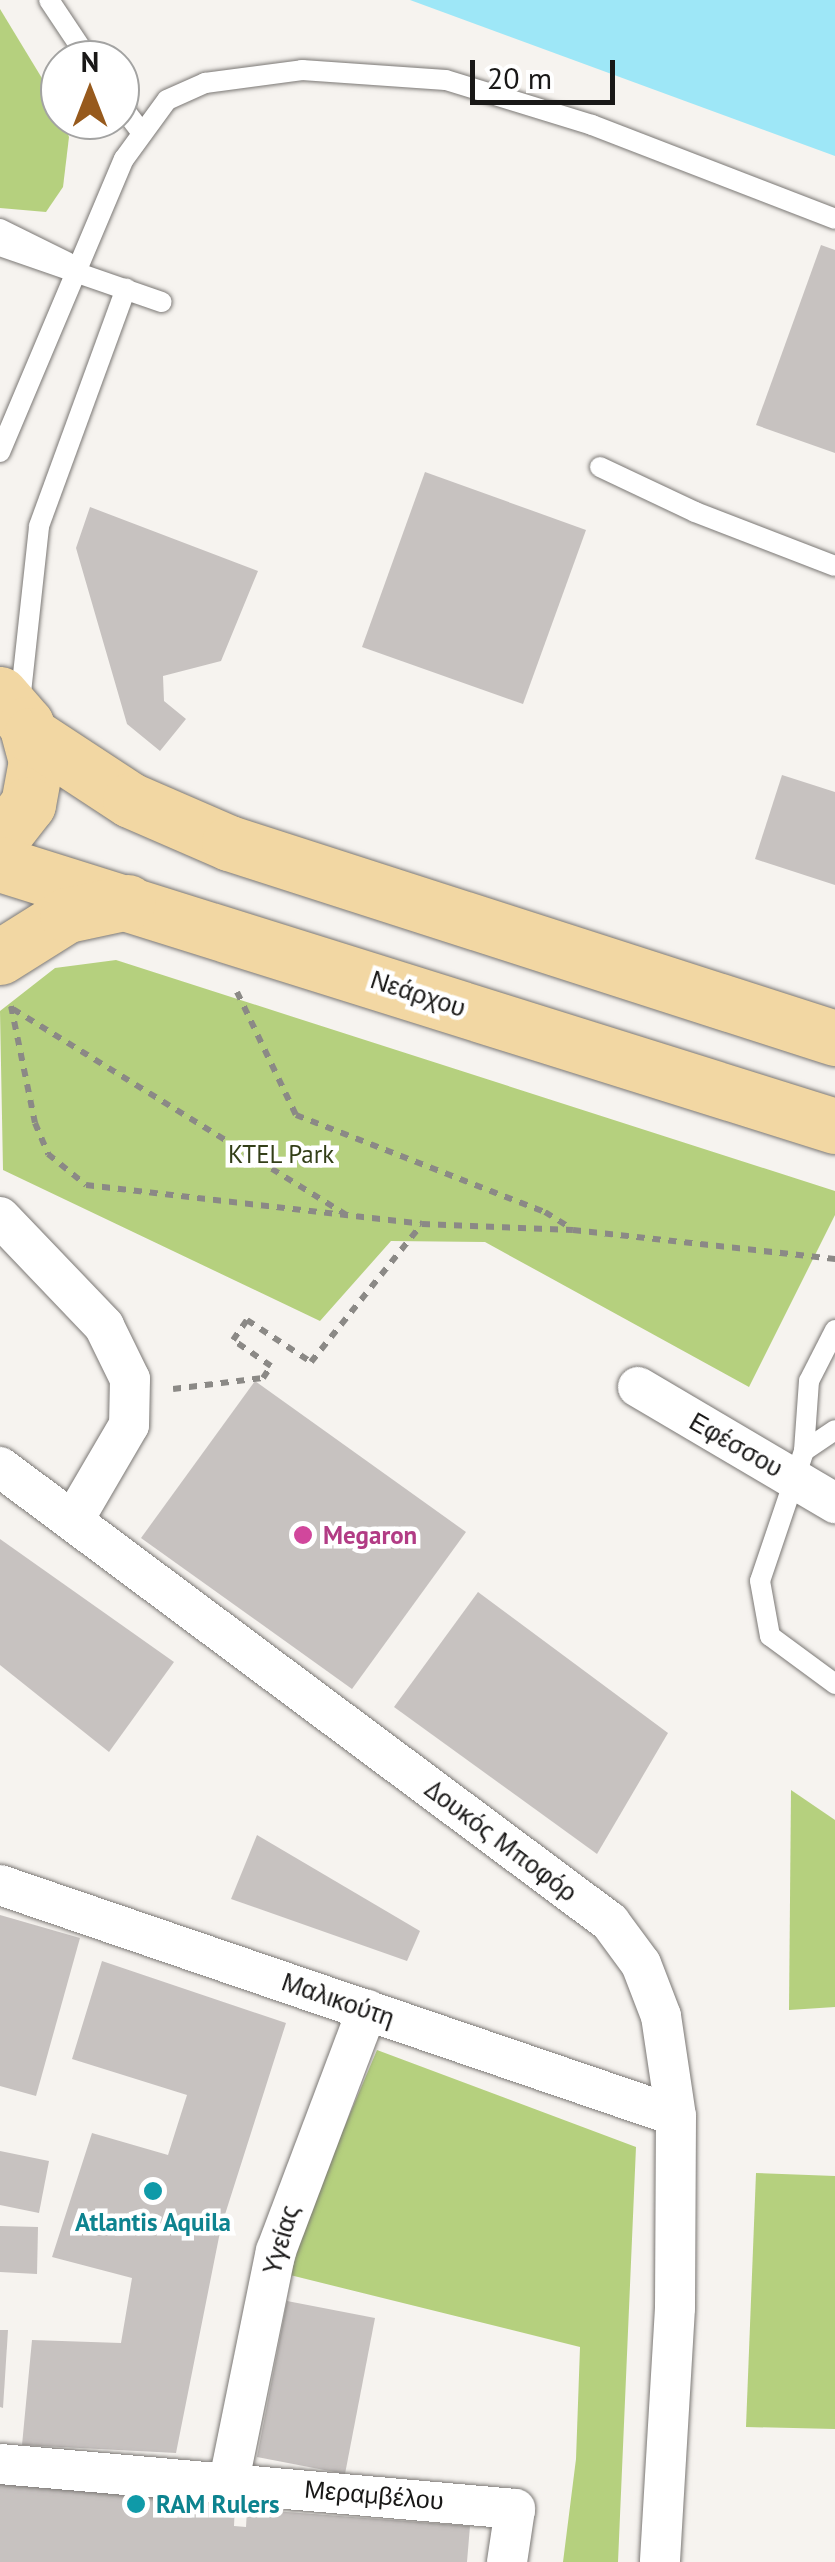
<!DOCTYPE html>
<meta charset="utf-8">
<style>
body{margin:0}
#map{position:relative;width:835px;height:2562px;overflow:hidden;background:#f6f3ef;font-family:"PT Sans",sans-serif}
div>[style]{position:absolute}
[style*='--x']{left:calc(var(--x)*1px);top:calc(var(--y)*1px);width:calc(var(--w)*1px);rotate:calc(var(--a)*1deg)}
.green>*{inset:0;background:#b5d07e}
.water>*{inset:0;background:#9ee7f7}
.building>*{inset:0;background:#c7c2c0}
.path>*{height:6px;margin-top:-3px;transform-origin:0;background:repeating-linear-gradient(90deg,#8b8986 0 8px,transparent 0 16px)}
.roads{filter:drop-shadow(0 0 2px #7b7875) drop-shadow(0 0 2px #7b7875)}
.service>*{height:20px;margin:-10px;padding:0 10px;transform-origin:10px;border-radius:10px;background:#fff}
.minor>*{height:40px;margin:-20px;padding:0 20px;transform-origin:20px;border-radius:20px;background:#fff}
.primary>*{height:55px;margin:-27.5px;padding:0 27.5px;transform-origin:27.5px;border-radius:27.5px;background:#f2d7a3}
.dots>*{width:28px;height:28px;translate:-50% -50%;box-sizing:border-box;border:5px solid #fff;border-radius:50%}
span{translate:-50% -50%;white-space:nowrap;text-align:center;line-height:1.15;-webkit-text-stroke:9px #fff;paint-order:stroke}
.street-label{font-size:25px;color:#191817}
.park-label{font-size:25px;color:#333f18}
.hotel-label{font-size:25px;color:#b23c85;font-weight:700}
.left{translate:0 -50%;text-align:left}
.culture-label{font-size:25px;color:#0d838f;font-weight:700}
.north{position:absolute;left:40px;top:40px;width:100px;height:100px;box-sizing:border-box;background:#fff;border:2px solid #a3a3a2;border-radius:50%;rotate:0deg;font-size:28px;font-weight:700;line-height:40px;text-align:center;color:#191817}
.north::after{content:'';display:block;margin:auto;width:35px;height:45px;background:#975a1d;clip-path:polygon(50% 0,100% 100%,50% 72%,0 100%)}
.scale{position:absolute;left:470px;top:60px;width:145px;height:45px;box-sizing:border-box;border:5px solid #191817;border-top:0;padding-left:12px;font-size:30px;line-height:35px;white-space:nowrap;color:#191817;-webkit-text-stroke:8px #fff;paint-order:stroke}
</style>
<div id="map">
<div class="green">
<div style="clip-path:polygon(0 9px,57px 103px,69px 137px,63px 187px,46px 212px,0 208px)"></div>
<div style="clip-path:polygon(116px 960px,835px 1191px,835px 1215px,749px 1387px,485px 1242px,391px 1241px,320px 1321px,3px 1170px,0 1011px,55px 968px)"></div>
<div style="clip-path:polygon(791px 1790px,835px 1820px,835px 2007px,789px 2010px)"></div>
<div style="clip-path:polygon(377px 2050px,636px 2147px,618px 2562px,563px 2562px,576px 2459px,580px 2347px,290px 2275px,313px 2201px)"></div>
<div style="clip-path:polygon(756px 2173px,835px 2176px,835px 2429px,746px 2427px)"></div>
</div>
<div class="water">
<div style="clip-path:polygon(410px 0,835px 0,835px 156px)"></div>
</div>
<div class="building">
<div style="clip-path:polygon(821px 245px,835px 250px,835px 453px,756px 425px)"></div>
<div style="clip-path:polygon(425px 472px,586px 530px,523px 704px,362px 647px)"></div>
<div style="clip-path:polygon(90px 507px,258px 571px,221px 661px,163px 676px,164px 701px,186px 719px,160px 751px,127px 724px,76px 548px)"></div>
<div style="clip-path:polygon(782px 775px,835px 792px,835px 885px,755px 859px)"></div>
<div style="clip-path:polygon(255px 1381px,466px 1532px,352px 1689px,141px 1538px)"></div>
<div style="clip-path:polygon(0 1539px,174px 1662px,109px 1752px,0 1665px)"></div>
<div style="clip-path:polygon(478px 1592px,668px 1733px,597px 1854px,394px 1707px)"></div>
<div style="clip-path:polygon(257px 1835px,420px 1931px,407px 1961px,231px 1899px)"></div>
<div style="clip-path:polygon(0 1915px,80px 1938px,36px 2096px,0 2086px)"></div>
<div style="clip-path:polygon(102px 1961px,286px 2023px,221px 2227px,176px 2453px,22px 2445px,32px 2340px,121px 2343px,132px 2278px,52px 2257px,92px 2133px,168px 2155px,187px 2095px,72px 2059px)"></div>
<div style="clip-path:polygon(0 2151px,49px 2161px,39px 2213px,0 2205px)"></div>
<div style="clip-path:polygon(0 2226px,38px 2227px,37px 2274px,0 2272px)"></div>
<div style="clip-path:polygon(287px 2301px,375px 2318px,345px 2474px,257px 2457px)"></div>
<div style="clip-path:polygon(0 2330px,8px 2330px,3px 2408px,0 2407px)"></div>
<div style="clip-path:polygon(0 2482px,235px 2505px,234px 2526px,246px 2527px,247px 2509px,470px 2526px,467px 2562px,0 2562px)"></div>
</div>
<div class="path">
<div style="--x:237;--y:992;--w:136;--a:64.4"></div>
<div style="--x:296;--y:1115;--w:267;--a:21.3"></div>
<div style="--x:545;--y:1212;--w:32;--a:32"></div>
<div style="--x:11;--y:1006;--w:119;--a:78.4"></div>
<div style="--x:35;--y:1123;--w:34;--a:67"></div>
<div style="--x:48;--y:1154;--w:49;--a:39.2"></div>
<div style="--x:86;--y:1185;--w:338;--a:6.6"></div>
<div style="--x:422;--y:1224;--w:151;--a:2.3"></div>
<div style="--x:573;--y:1230;--w:264;--a:6.3"></div>
<div style="--x:13;--y:1009;--w:392;--a:31.7"></div>
<div style="--x:173;--y:1389;--w:91;--a:-7"></div>
<div style="--x:263;--y:1378;--w:14;--a:-56"></div>
<div style="--x:271;--y:1366;--w:46;--a:-145.6"></div>
<div style="--x:233;--y:1340;--w:24;--a:-55"></div>
<div style="--x:247;--y:1320;--w:77;--a:33.3"></div>
<div style="--x:311;--y:1362;--w:177;--a:-51.2"></div>
</div>
<div class="roads">
<div class="service">
<div style="--x:49;--y:0;--w:72;--a:56.3"></div>
<div style="--x:120;--y:104;--w:34;--a:53"></div>
<div style="--x:0;--y:229;--w:75;--a:26.2"></div>
<div style="--x:0;--y:246;--w:171;--a:19.1"></div>
<div style="--x:0;--y:452;--w:318;--a:-67.1"></div>
<div style="--x:124;--y:159;--w:73;--a:-53.9"></div>
<div style="--x:167;--y:100;--w:42;--a:-24.1"></div>
<div style="--x:205;--y:83;--w:98;--a:-7.6"></div>
<div style="--x:302;--y:70;--w:144;--a:4"></div>
<div style="--x:446;--y:80;--w:153;--a:17.1"></div>
<div style="--x:592;--y:125;--w:261;--a:21.1"></div>
<div style="--x:600;--y:467;--w:105;--a:25.3"></div>
<div style="--x:695;--y:512;--w:150;--a:21.1"></div>
<div style="--x:20;--y:702;--w:177;--a:-83.8"></div>
<div style="--x:39;--y:526;--w:253;--a:-69.9"></div>
<div style="--x:835;--y:1330;--w:57;--a:117"></div>
<div style="--x:809;--y:1381;--w:70;--a:94.1"></div>
<div style="--x:804;--y:1451;--w:137;--a:108.7"></div>
<div style="--x:760;--y:1581;--w:56;--a:79.7"></div>
<div style="--x:770;--y:1636;--w:81;--a:36.4"></div>
<div style="--x:804;--y:1451;--w:37;--a:-34"></div>
</div>
<div class="minor">
<div style="--x:0;--y:1217;--w:151;--a:46.3"></div>
<div style="--x:104;--y:1326;--w:59;--a:63.9"></div>
<div style="--x:130;--y:1379;--w:46;--a:91.2"></div>
<div style="--x:129;--y:1425;--w:111;--a:120.3"></div>
<div style="--x:638;--y:1387;--w:229;--a:30.5"></div>
<div style="--x:0;--y:1467;--w:761;--a:36.72"></div>
<div style="--x:610;--y:1922;--w:52;--a:53.6"></div>
<div style="--x:641;--y:1964;--w:56;--a:69"></div>
<div style="--x:661;--y:2016;--w:101;--a:81.5"></div>
<div style="--x:676;--y:2116;--w:192;--a:90.3"></div>
<div style="--x:675;--y:2308;--w:254;--a:93.4"></div>
<div style="--x:0;--y:1885;--w:714;--a:18.87"></div>
<div style="--x:0;--y:2464;--w:517;--a:4.99"></div>
<div style="--x:515;--y:2509;--w:54;--a:98.6"></div>
<div style="--x:229;--y:2481;--w:235;--a:-78.5"></div>
<div style="--x:276;--y:2251;--w:258;--a:-69.3"></div>
</div>
<div class="primary">
<div style="--x:0;--y:694;--w:40;--a:49"></div>
<div style="--x:26;--y:724;--w:38;--a:75"></div>
<div style="--x:36;--y:761;--w:44;--a:100.5"></div>
<div style="--x:28;--y:804;--w:46;--a:127.9"></div>
<div style="--x:31;--y:735;--w:118;--a:33.3"></div>
<div style="--x:130;--y:800;--w:108;--a:23.5"></div>
<div style="--x:229;--y:843;--w:637;--a:17.84"></div>
<div style="--x:0;--y:864;--w:875;--a:17.42"></div>
<div style="--x:0;--y:957;--w:79;--a:-32.1"></div>
<div style="--x:67;--y:915;--w:62;--a:-12"></div>
</div>
</div>
<div class="dots">
<div style="left:303px;top:1535px;background:#d1479c"></div>
<div style="left:153px;top:2191px;background:#0f9aa8"></div>
<div style="left:136px;top:2504px;background:#0f9aa8"></div>
</div>
<div class="street-label">
<span style="left:418px;top:994px;rotate:18deg">Νεάρχου</span>
<span style="left:736px;top:1445px;rotate:30deg">Εφέσσου</span>
<span style="left:501px;top:1841px;rotate:37deg">Δουκός Μποφόρ</span>
<span style="left:338px;top:2000px;rotate:19deg">Μαλικούτη</span>
<span style="left:281px;top:2240px;rotate:-74deg">Υγείας</span>
<span style="left:374px;top:2495px;rotate:5deg">Μεραμβέλου</span>
</div>
<div class="park-label">
<span style="left:281px;top:1154px">KTEL Park</span>
</div>
<div class="hotel-label">
<span class="left" style="left:323px;top:1535px">Megaron</span>
</div>
<div class="culture-label">
<span style="left:153px;top:2222px">Atlantis Aquila</span>
<span class="left" style="left:156px;top:2504px">RAM Rulers</span>
</div>
<div class="north">N</div>
<div class="scale">20 m</div>
</div>
